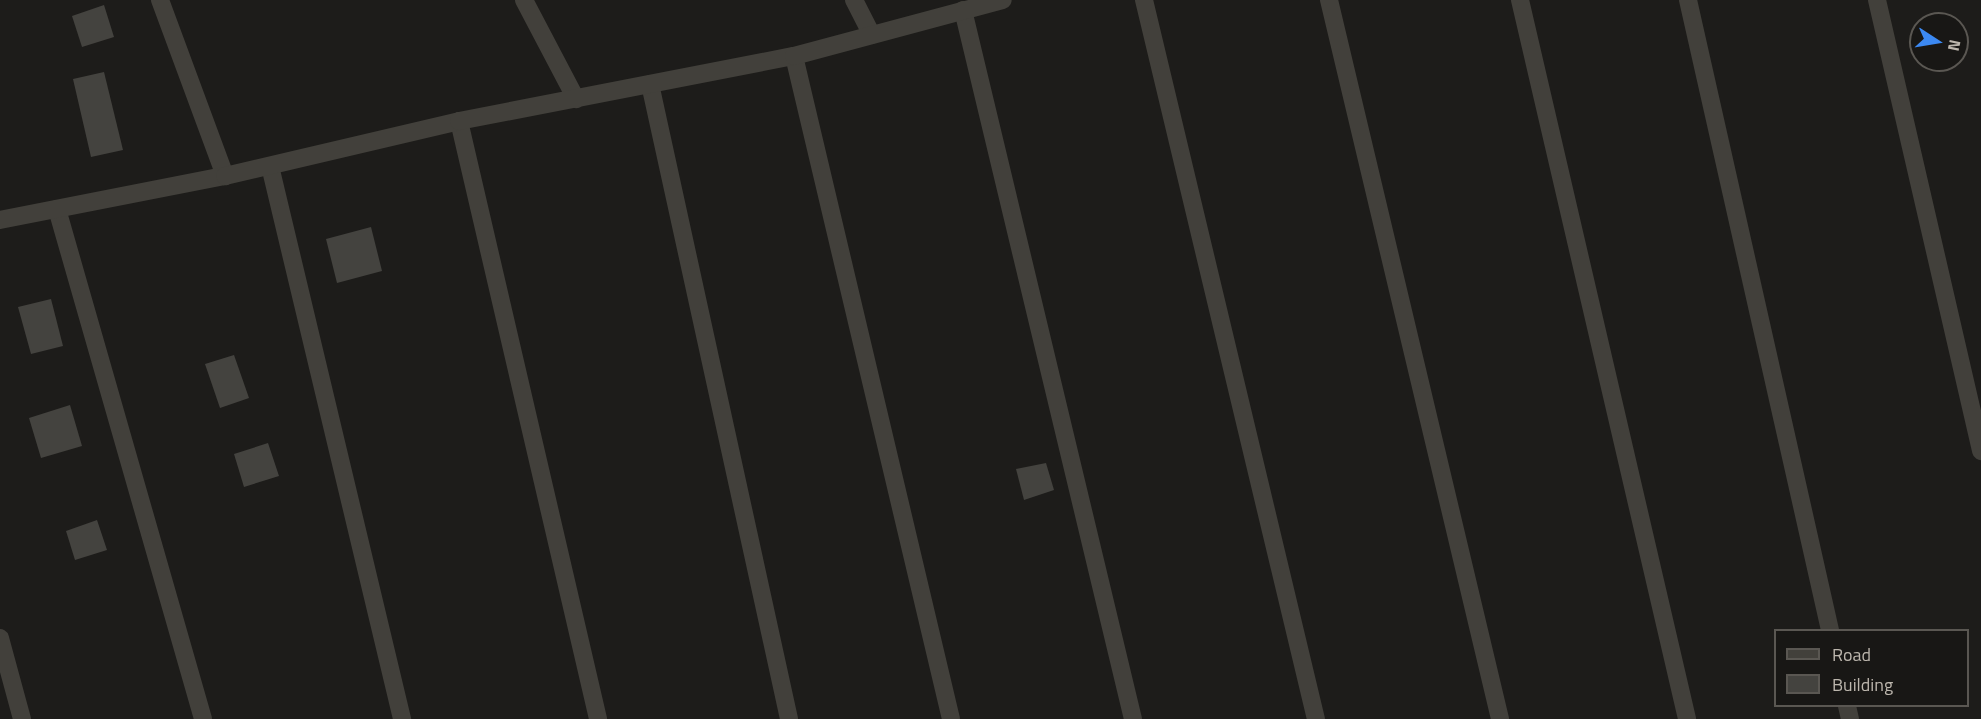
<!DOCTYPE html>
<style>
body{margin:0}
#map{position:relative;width:1981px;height:719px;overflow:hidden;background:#1d1c1a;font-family:"Titillium Web",sans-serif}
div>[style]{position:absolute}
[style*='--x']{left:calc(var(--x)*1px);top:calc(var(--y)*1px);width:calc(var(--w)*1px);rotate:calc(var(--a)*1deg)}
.building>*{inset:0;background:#44433f}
.minor>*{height:18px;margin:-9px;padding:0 9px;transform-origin:9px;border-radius:9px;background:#42403b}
span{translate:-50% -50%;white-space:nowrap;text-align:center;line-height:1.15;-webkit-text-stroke:4.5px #181715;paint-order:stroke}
.legend{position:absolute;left:1774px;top:629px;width:195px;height:78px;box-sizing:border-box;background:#181715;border:2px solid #5a5752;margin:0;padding:8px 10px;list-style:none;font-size:18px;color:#bcb6ad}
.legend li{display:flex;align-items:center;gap:12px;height:30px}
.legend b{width:30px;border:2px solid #5a5752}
.north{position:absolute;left:1909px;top:12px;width:60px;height:60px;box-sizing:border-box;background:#181715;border:2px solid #5a5752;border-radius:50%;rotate:102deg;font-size:16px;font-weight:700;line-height:24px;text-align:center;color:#bcb6ad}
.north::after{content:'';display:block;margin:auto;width:21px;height:27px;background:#3c89f2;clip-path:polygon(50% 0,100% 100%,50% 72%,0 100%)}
</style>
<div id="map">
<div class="building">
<div style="clip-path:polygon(104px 5px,114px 37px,82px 47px,72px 16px)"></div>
<div style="clip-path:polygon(104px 72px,123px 150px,91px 157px,73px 79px)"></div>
<div style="clip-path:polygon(371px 227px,382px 271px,337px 283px,326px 239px)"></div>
<div style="clip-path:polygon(51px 299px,63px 346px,31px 354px,18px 307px)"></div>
<div style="clip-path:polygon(234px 355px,249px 398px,220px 408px,205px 364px)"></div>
<div style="clip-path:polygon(70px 405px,82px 446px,41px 458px,29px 418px)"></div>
<div style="clip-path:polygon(268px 443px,279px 476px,244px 487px,234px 454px)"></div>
<div style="clip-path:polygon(1046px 463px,1054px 490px,1024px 500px,1016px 469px)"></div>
<div style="clip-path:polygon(97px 520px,107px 550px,75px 560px,66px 531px)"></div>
</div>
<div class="minor">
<div style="--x:160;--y:0;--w:188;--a:69.7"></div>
<div style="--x:524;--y:0;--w:112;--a:62.3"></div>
<div style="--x:854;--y:0;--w:39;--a:63"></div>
<div style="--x:1144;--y:0;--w:739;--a:76.55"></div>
<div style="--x:1329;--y:0;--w:739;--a:76.62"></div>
<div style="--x:1520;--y:0;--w:738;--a:76.92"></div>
<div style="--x:1688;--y:0;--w:646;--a:77.3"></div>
<div style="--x:1877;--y:0;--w:463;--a:77"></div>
<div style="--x:963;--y:10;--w:729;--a:76.52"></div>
<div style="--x:794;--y:56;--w:681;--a:76.68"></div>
<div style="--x:650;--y:84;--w:650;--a:77.65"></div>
<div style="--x:459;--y:121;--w:614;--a:76.91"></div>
<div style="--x:270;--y:166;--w:569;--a:76.57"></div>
<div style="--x:57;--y:209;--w:530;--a:74.02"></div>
<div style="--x:0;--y:220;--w:229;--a:-11.1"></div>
<div style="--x:225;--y:176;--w:240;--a:-13.2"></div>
<div style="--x:459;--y:121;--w:341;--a:-11"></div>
<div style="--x:794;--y:56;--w:216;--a:-15"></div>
<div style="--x:0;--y:638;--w:84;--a:74.8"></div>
<div style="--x:1847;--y:706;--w:13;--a:77"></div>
</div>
<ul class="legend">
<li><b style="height:8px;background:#42403b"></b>Road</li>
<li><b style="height:16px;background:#44433f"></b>Building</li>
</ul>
<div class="north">N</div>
</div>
